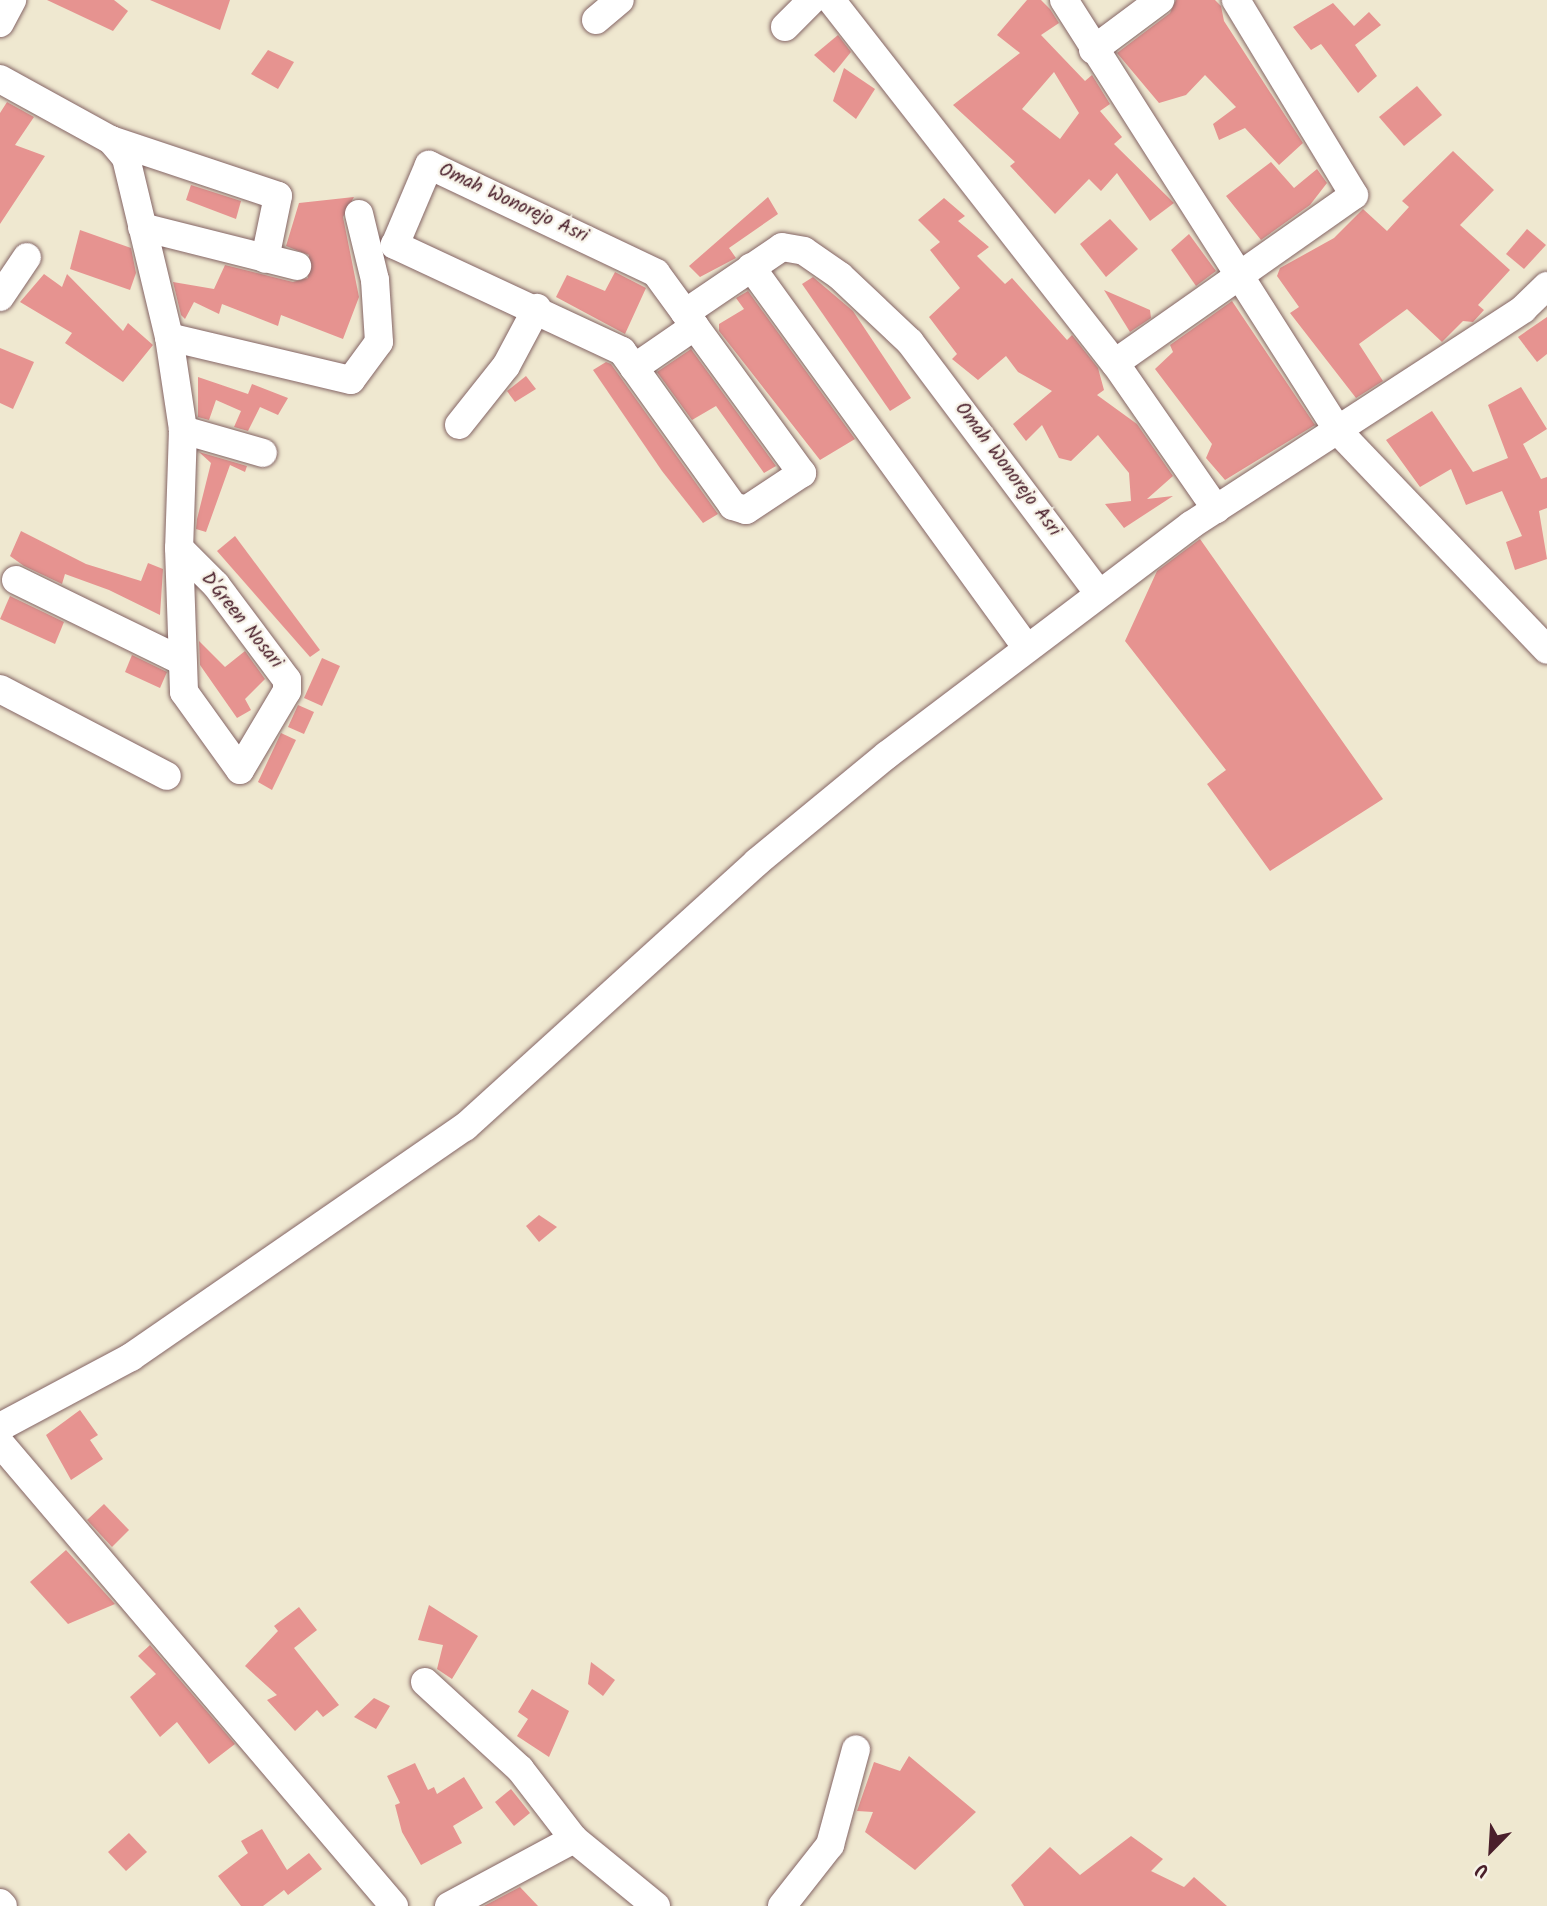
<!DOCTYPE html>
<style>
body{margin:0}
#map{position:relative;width:1547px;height:1906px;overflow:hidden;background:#efe8d0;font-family:Kalam,sans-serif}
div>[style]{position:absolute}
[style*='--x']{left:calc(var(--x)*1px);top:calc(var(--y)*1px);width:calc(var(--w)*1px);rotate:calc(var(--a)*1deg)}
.building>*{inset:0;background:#e69390}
.roads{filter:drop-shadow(0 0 2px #846565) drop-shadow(0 0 2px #846565)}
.minor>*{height:28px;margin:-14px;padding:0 14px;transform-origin:14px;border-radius:14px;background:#fff}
span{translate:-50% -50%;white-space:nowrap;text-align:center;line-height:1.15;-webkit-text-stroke:5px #f7f3e8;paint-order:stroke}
.street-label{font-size:19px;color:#4a1f2b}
.north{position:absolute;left:1456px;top:1815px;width:70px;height:70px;-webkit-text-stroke:5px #f7f3e8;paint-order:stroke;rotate:204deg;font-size:19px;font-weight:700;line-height:28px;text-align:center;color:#4a1f2b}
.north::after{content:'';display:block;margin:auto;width:24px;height:32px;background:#4a1f2b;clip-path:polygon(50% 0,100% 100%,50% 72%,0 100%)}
</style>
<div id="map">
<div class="building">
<div style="clip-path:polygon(47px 0,114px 0,128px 11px,113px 31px)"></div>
<div style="clip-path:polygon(150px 0,230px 0,220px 30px)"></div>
<div style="clip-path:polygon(evenodd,1027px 0,1041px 0,1050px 9px,1059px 23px,1041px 35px,1085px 81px,1092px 75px,1110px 104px,1100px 111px,1122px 137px,1114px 144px,1174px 203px,1150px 221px,1117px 173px,1101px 191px,1089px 179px,1055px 214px,1010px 166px,1015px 162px,953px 105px,1020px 53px,997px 35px,1027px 0,1054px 72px,1079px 113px,1060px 139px,1022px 109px,1054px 72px)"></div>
<div style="clip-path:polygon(1176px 0,1215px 0,1221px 6px,1224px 21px,1303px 143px,1279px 165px,1245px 128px,1219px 140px,1213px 124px,1236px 107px,1205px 75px,1186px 95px,1159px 103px,1117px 53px,1170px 13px)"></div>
<div style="clip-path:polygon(1333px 3px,1354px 26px,1369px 12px,1381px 25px,1355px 45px,1377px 76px,1358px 93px,1321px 44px,1311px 50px,1293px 27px)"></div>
<div style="clip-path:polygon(838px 35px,851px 52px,834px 73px,814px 55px)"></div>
<div style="clip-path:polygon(268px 50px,294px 62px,278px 89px,251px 74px)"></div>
<div style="clip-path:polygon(844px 68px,875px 89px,856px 119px,833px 101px)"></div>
<div style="clip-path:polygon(1417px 86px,1442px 115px,1404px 146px,1379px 117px)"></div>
<div style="clip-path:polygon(7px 102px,34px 117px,15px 145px,45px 156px,0 224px,0 113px)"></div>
<div style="clip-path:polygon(1453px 151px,1494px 190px,1460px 225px,1510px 270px,1478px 305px,1484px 310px,1473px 322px,1463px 321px,1442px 342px,1407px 309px,1359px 344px,1383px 381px,1356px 398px,1290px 313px,1299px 307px,1277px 276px,1280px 268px,1334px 238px,1363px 209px,1387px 231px,1409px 207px,1402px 201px)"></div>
<div style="clip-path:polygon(1271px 162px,1294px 188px,1317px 169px,1327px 183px,1310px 205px,1261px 240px,1226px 196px)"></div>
<div style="clip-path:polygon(191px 185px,241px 201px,236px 219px,186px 200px)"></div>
<div style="clip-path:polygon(354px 197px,343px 217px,359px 297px,343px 339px,281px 315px,278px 326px,222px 304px,219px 314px,194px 302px,185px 319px,181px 315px,173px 282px,214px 289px,225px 265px,293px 282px,308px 278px,309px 255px,286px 246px,299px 203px)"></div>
<div style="clip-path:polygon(768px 197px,778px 214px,729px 248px,736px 258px,700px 277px,689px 266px)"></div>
<div style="clip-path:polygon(944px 198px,965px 216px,958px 221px,989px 247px,977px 256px,1005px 284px,1012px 278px,1067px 340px,1072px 335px,1098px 368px,1104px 390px,1097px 395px,1137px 424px,1173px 476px,1147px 499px,1173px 496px,1124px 528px,1105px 504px,1131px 501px,1129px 473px,1098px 435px,1071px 461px,1059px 458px,1042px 425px,1026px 441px,1013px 424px,1052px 391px,1018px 372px,1006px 356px,978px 380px,952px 359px,957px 354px,929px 317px,960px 288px,930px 250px,940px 242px,918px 220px)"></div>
<div style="clip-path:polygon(1110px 219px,1138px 249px,1106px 277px,1080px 244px)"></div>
<div style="clip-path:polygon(1527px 229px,1546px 245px,1524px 269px,1506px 254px)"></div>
<div style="clip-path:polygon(80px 230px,131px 248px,136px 273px,130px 290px,70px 269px)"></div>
<div style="clip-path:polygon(1189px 234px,1216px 271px,1196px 286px,1171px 250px)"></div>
<div style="clip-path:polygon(615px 272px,646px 288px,625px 334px,556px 297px,567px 275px,605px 291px)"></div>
<div style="clip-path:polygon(44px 274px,62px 287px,67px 274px,123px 331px,128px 323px,153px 345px,123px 382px,65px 343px,72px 333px,20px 302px)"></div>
<div style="clip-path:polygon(813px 277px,853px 311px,911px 398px,890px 411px,802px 284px)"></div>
<div style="clip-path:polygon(1104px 290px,1150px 310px,1151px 318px,1130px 332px)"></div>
<div style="clip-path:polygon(748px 291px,855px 439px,820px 460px,719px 331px,719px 324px,744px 309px,736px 298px)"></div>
<div style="clip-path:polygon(1232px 301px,1315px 425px,1225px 480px,1206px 458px,1212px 444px,1155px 369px,1173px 352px,1170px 345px)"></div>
<div style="clip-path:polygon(1547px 317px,1547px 354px,1537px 362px,1518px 337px)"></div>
<div style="clip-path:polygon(0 348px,34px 362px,13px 409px,0 403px)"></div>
<div style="clip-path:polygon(691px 349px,776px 466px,764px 473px,716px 406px,692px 420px,657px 372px)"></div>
<div style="clip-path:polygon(606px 362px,611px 364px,718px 514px,703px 523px,662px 471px,593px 370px)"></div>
<div style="clip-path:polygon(526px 376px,536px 389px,515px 402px,507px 391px)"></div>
<div style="clip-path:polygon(198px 377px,248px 394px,252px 384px,288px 398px,278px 415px,260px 407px,248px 431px,234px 427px,241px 411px,216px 400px,209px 420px,198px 417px)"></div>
<div style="clip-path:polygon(1521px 387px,1547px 429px,1523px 444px,1541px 479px,1547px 477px,1547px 508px,1539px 511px,1547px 559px,1515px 570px,1506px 542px,1522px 536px,1502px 491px,1466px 505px,1451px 469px,1420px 487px,1386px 440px,1432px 411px,1473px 472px,1508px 458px,1488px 405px)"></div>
<div style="clip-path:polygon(199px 452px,247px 466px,245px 472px,230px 465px,206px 532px,196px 529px,197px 519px,211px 463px)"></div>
<div style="clip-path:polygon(21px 531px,86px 564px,141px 581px,148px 563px,163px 569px,160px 615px,109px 590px,65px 574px,62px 584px,24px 566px,10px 556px)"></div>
<div style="clip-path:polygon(235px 536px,320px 650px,310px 657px,217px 551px)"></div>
<div style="clip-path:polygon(1200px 539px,1383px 799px,1270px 871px,1207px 784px,1226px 770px,1125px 641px,1157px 571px)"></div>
<div style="clip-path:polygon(10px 596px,64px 622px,55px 644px,0 619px)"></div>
<div style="clip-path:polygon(199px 641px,225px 667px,245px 651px,265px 679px,245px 699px,251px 710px,237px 718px,200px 665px)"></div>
<div style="clip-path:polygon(132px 655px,167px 672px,160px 688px,125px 672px)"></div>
<div style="clip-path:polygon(322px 658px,340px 666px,322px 706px,304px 698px)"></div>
<div style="clip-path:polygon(298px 705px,314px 712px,304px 734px,288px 727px)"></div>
<div style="clip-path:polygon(281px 733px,296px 740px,272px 790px,258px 782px)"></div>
<div style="clip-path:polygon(539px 1215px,557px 1227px,539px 1242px,526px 1226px)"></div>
<div style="clip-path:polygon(80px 1410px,98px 1435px,90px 1440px,103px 1459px,71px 1480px,46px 1435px)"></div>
<div style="clip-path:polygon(104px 1504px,129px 1530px,112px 1547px,87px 1520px)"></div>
<div style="clip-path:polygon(66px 1550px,115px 1604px,68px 1624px,30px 1582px)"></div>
<div style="clip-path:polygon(429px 1605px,478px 1636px,452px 1679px,437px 1669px,443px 1645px,418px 1640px)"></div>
<div style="clip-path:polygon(299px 1607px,317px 1630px,294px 1648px,339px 1705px,323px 1717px,317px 1710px,295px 1731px,267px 1700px,277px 1695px,245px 1666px,278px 1631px,274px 1626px)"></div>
<div style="clip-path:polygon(150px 1645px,235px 1744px,209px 1764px,177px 1722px,160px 1737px,130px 1697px,156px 1674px,138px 1656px)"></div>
<div style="clip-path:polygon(591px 1662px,615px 1680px,603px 1696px,588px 1684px)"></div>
<div style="clip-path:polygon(532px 1689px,569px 1711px,549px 1757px,517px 1736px,528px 1719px,518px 1712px)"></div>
<div style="clip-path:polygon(374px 1698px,390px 1706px,376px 1729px,354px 1717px)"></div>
<div style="clip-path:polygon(909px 1756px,976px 1812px,915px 1870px,865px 1832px,873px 1812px,857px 1811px,874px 1762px,900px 1771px)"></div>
<div style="clip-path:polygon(415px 1763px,428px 1790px,434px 1787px,437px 1794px,464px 1777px,483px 1808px,453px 1826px,462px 1843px,421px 1865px,402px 1832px,395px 1805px,400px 1803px,387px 1776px)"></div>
<div style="clip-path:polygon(511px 1789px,530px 1813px,514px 1826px,495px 1802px)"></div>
<div style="clip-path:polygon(262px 1829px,287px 1870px,309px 1853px,322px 1869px,288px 1895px,284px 1890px,263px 1906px,241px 1906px,218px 1876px,248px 1853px,241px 1841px)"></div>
<div style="clip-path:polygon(129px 1833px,147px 1852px,126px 1871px,108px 1852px)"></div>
<div style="clip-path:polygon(1131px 1836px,1163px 1859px,1151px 1871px,1184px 1887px,1194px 1877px,1227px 1906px,1024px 1906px,1011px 1885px,1050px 1847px,1080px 1875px)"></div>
<div style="clip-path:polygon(520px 1887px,538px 1906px,484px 1906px)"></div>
</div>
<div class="roads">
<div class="minor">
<div style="--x:831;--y:0;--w:461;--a:52"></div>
<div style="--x:1115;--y:363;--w:178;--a:55.3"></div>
<div style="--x:1064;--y:0;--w:512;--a:57.52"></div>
<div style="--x:1339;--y:432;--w:301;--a:46.3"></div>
<div style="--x:596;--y:20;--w:31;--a:-40"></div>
<div style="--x:0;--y:23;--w:26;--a:-62"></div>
<div style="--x:785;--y:27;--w:38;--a:-45"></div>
<div style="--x:1093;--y:50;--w:84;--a:-36.7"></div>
<div style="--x:0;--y:79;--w:127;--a:28.8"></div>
<div style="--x:111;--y:140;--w:23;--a:50"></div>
<div style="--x:126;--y:158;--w:184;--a:76.5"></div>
<div style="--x:169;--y:337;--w:94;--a:81.4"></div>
<div style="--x:183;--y:430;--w:118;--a:91.9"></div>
<div style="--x:179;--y:548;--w:144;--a:88"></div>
<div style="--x:184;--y:692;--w:96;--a:54.3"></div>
<div style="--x:240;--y:770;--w:92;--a:-59.3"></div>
<div style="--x:287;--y:691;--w:11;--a:-90"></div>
<div style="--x:287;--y:680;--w:119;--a:-126.8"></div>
<div style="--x:216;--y:585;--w:52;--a:-135"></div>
<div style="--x:111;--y:140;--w:176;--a:18.5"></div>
<div style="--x:278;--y:196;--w:64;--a:101.7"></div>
<div style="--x:429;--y:165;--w:251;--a:25.4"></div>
<div style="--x:656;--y:273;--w:248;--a:53.9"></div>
<div style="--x:802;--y:473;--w:67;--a:146.5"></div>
<div style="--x:746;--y:510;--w:14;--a:-163"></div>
<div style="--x:733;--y:506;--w:191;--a:-125.6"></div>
<div style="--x:622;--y:351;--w:251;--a:-155"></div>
<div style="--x:395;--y:245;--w:87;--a:-67"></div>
<div style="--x:142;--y:227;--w:160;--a:14.1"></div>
<div style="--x:751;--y:267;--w:469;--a:54.1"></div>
<div style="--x:0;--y:297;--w:48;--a:-56"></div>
<div style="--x:685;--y:313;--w:117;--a:-34.2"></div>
<div style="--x:782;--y:247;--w:22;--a:10"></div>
<div style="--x:804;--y:251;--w:44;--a:34.8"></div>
<div style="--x:840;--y:276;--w:96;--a:43.3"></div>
<div style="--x:910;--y:342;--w:313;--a:53.1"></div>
<div style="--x:169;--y:337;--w:187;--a:13.3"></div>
<div style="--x:351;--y:380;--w:47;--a:-53.6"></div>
<div style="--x:379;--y:342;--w:62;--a:-93.7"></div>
<div style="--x:375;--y:280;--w:68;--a:-103.6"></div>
<div style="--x:1115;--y:363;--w:292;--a:-35.1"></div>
<div style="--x:1354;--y:195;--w:228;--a:-121.2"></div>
<div style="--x:634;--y:368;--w:74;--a:-34.5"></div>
<div style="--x:459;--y:425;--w:75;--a:-51.5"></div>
<div style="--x:506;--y:366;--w:66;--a:-61.9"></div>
<div style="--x:183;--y:430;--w:83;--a:16"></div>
<div style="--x:16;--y:580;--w:185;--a:26"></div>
<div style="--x:0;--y:689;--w:188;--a:27.5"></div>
<div style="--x:0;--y:1427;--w:149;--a:-28.1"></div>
<div style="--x:131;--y:1357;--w:406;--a:-34.6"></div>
<div style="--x:465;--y:1127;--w:394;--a:-42.2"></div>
<div style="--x:757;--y:862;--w:168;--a:-39.5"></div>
<div style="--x:887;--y:755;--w:381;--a:-37.1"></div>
<div style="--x:1191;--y:525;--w:396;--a:-33"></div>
<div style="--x:1523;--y:309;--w:33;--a:-44"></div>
<div style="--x:0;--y:1443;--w:608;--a:49.6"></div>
<div style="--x:425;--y:1682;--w:129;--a:42.5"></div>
<div style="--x:520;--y:1769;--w:88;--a:52.4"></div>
<div style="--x:574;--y:1839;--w:106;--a:39.3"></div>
<div style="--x:0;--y:1903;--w:4;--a:45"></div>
<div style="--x:449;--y:1906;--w:142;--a:-28.2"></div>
<div style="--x:782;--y:1906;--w:78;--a:-51.8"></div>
<div style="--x:830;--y:1845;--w:99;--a:-74.8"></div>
</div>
</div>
<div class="street-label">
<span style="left:513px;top:204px;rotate:25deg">Omah Wonorejo Asri</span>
<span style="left:1007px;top:470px;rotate:53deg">Omah Wonorejo Asri</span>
<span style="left:241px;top:621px;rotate:51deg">D'Green Nosari</span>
</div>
<div class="north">U</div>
</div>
